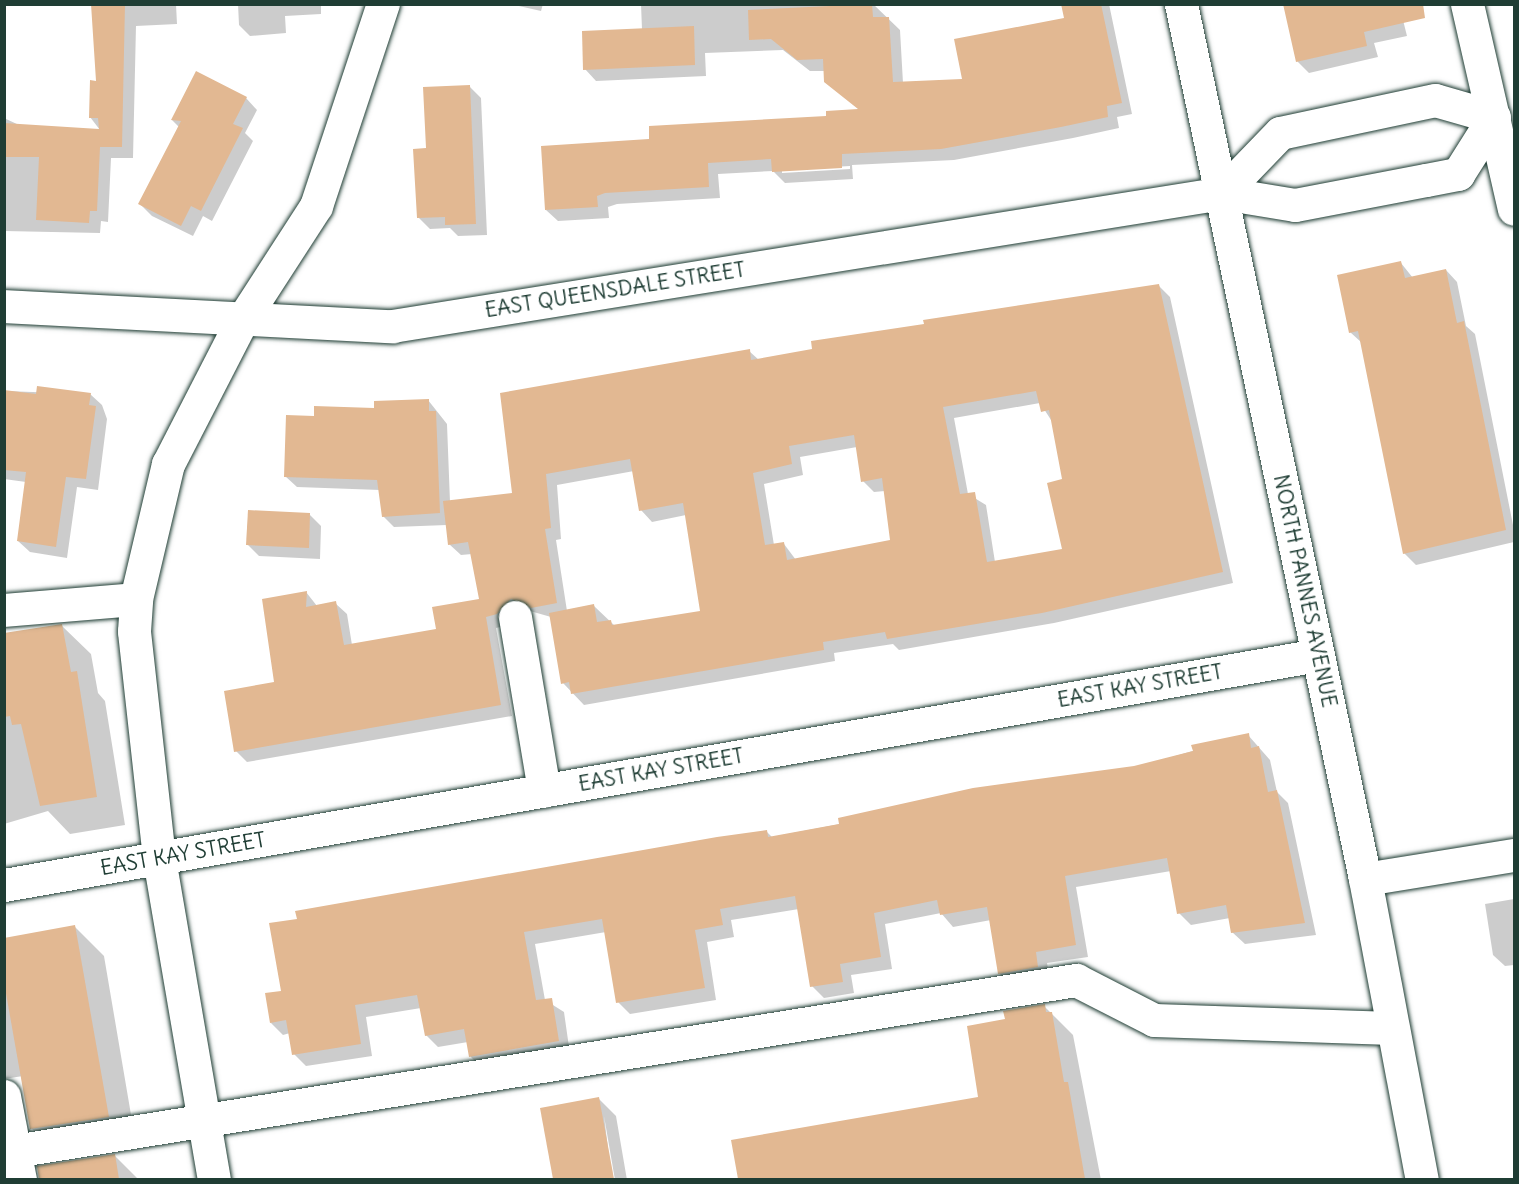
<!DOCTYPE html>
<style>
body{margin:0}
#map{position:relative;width:1519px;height:1184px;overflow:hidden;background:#fff;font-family:Delius,sans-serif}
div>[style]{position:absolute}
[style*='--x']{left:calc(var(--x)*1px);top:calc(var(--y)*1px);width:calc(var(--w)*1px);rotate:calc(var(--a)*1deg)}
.shadow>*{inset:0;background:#0003}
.building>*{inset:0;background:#e2b892}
.roads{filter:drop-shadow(0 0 2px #1f3d34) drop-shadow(0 0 2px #1f3d34)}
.minor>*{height:33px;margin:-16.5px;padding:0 16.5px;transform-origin:16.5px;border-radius:16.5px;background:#fff}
span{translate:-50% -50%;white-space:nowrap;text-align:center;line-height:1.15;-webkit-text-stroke:5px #fff;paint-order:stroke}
.street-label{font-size:21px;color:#1f3d34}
.frame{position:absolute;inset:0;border:6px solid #1f3d34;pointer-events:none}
</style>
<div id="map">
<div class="shadow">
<div style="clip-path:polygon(92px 4px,176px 4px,177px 24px,136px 26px,133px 158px,111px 158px,108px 222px,101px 221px,100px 233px,4px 231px,4px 118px,19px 125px,100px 130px,90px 117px,97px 82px)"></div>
<div style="clip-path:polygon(238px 4px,321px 4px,321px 14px,285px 16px,286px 33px,250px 36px,239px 25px)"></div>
<div style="clip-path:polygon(510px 4px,543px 4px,541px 11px)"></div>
<div style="clip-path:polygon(evenodd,641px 4px,873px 4px,900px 30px,903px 83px,963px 80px,1066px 19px,1063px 4px,1109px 4px,1132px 114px,1117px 117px,1119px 128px,1073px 138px,954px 160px,852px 165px,853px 179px,785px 183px,773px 171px,718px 174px,720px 198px,617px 204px,608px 207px,609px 218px,558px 221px,546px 210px,651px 141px,864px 113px,826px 82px,825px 71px,810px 71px,783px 50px,705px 53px,706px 76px,596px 81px,585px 69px,642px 30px,641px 4px,850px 166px,850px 169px,782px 173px,782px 170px,850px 166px)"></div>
<div style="clip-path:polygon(1399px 4px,1407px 36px,1374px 43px,1378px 57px,1309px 73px,1297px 61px)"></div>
<div style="clip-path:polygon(469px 86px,481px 98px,487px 235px,458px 236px,450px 228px,430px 229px,418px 217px,427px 150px)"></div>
<div style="clip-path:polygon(246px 98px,257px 110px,245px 133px,253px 141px,212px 221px,203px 216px,193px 236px,152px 216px,140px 204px,179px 127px,172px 120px)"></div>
<div style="clip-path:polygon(1401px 263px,1413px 278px,1446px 270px,1457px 282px,1466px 326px,1475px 334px,1514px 530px,1514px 542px,1416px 565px,1404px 553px,1362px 343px,1350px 332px)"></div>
<div style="clip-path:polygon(evenodd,1159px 286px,1170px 297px,1233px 583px,1054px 623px,899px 650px,893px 644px,834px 653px,835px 661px,584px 705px,563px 683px,551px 617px,523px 609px,509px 625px,496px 628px,512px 716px,247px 762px,236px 751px,276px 683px,306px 592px,317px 606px,335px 603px,347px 614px,352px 645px,438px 631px,481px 600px,472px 554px,461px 555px,449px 544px,447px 525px,394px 527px,383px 516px,380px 490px,297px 487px,285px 476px,315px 417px,428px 400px,447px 424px,450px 502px,514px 495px,502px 395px,749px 351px,759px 360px,1159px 286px,1040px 403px,1053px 423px,1064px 480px,1064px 550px,995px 562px,986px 505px,968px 494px,954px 418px,1040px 403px,1159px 286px,857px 447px,863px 481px,874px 492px,885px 491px,892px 541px,796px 560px,784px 544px,774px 545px,764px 484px,803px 475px,800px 457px,857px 447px,1159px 286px,634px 471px,641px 510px,652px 522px,686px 515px,702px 612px,615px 626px,594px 606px,567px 611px,556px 540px,561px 539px,557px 485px,634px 471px)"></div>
<div style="clip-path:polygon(4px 391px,90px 394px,102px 405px,107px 419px,98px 490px,77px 487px,67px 558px,30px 552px,18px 541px,26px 482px,4px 479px)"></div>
<div style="clip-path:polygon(310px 515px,321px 526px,320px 559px,259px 556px,247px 544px)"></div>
<div style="clip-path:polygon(62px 626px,91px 654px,98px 693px,105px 701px,125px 825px,70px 834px,48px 811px,4px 824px,4px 634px)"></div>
<div style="clip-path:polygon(1248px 735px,1270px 760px,1277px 792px,1288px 803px,1316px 935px,1245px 944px,1232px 932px,1230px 918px,1191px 925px,1179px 913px,1171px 871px,1076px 887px,1088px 957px,1047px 963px,1050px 979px,1011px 985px,999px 973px,991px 920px,953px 927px,941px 913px,885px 924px,892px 969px,851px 975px,854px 993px,824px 998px,812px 986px,799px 909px,731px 920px,734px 937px,707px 942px,716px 1000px,630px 1014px,618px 1002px,606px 932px,535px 944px,545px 1000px,564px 1012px,570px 1054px,483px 1069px,471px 1057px,468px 1042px,438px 1047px,426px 1035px,421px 1008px,366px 1017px,372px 1056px,306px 1066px,294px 1054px,290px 1033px,283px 1035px,271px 1023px,282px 992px,766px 831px,772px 837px,1134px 768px)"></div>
<div style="clip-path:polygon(1514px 899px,1514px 965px,1505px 966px,1493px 955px,1485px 904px)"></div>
<div style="clip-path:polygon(75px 927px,104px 956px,136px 1144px,61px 1157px,32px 1129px,23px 1076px,4px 1079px,4px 939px)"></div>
<div style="clip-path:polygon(1044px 1006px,1073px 1035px,1101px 1180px,740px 1180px,733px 1141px,980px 1098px,1006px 1021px)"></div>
<div style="clip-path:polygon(599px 1099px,616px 1116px,627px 1180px,615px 1180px,604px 1116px,612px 1180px,555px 1180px,542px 1109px)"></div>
<div style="clip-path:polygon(114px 1155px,139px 1180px,40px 1180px,38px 1168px)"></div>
</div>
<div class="building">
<div style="clip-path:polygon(91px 4px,125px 4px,122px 147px,100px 147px,97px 211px,90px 211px,89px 223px,36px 220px,39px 157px,4px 157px,4px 123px,99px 129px,98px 118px,89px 118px,90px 80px,96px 81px)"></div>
<div style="clip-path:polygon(872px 4px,873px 17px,889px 17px,893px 82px,962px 79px,954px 39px,1064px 18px,1061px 4px,1101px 4px,1122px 103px,1107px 106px,1108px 117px,1061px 127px,941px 149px,842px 154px,842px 168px,772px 172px,771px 159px,708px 163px,709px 187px,605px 193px,597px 196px,598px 207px,545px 210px,541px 146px,649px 139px,649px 126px,826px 116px,826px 111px,858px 109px,824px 82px,823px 59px,797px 60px,771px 39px,749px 40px,748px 10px)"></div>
<div style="clip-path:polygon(1283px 4px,1423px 4px,1425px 18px,1364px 32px,1367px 46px,1296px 62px)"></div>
<div style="clip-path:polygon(694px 26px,695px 65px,583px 70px,582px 31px)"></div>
<div style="clip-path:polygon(196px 71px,247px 97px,233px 124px,243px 128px,201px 211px,191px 206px,181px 226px,138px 204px,181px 121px,171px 120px)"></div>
<div style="clip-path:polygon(470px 85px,476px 224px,445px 225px,445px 217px,417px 218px,413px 149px,426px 148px,423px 87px)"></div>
<div style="clip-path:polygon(1401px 261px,1405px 278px,1446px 269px,1457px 323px,1464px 321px,1506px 530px,1403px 554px,1358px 331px,1349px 333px,1337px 275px)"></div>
<div style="clip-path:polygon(evenodd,1159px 284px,1223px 572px,1042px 613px,887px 639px,885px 632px,823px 642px,824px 650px,571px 694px,569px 682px,561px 684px,549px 613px,594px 604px,597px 622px,611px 620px,612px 625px,700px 611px,683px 503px,639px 511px,630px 459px,546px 474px,551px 528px,545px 529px,557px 603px,531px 608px,511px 599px,497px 614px,486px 617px,501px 705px,234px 752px,224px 691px,274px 682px,262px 599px,307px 591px,306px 607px,336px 601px,344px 645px,436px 629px,432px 607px,479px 599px,468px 542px,448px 545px,443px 501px,512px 493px,500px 393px,750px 349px,751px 360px,812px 349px,811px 341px,924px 324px,923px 320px,1159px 284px,1036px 391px,1041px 412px,1049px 410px,1062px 479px,1047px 483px,1062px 549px,987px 562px,975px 492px,960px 494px,943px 407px,1036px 391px,1159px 284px,854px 435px,861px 482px,882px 478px,890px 540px,787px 560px,784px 542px,765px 545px,753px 473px,792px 464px,789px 446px,854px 435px)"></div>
<div style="clip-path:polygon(37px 386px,91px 393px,89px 405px,96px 406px,86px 479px,66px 477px,56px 547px,17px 541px,26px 472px,4px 470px,4px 390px,36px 394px)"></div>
<div style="clip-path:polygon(429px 399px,429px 411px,436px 411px,440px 513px,382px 517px,377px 480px,284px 477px,286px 415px,314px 416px,314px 406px,374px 408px,374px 401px)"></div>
<div style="clip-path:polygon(248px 510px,310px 513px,309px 548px,246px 545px)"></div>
<div style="clip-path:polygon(62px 624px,71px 672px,77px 671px,97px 797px,40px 806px,21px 724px,12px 725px,10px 716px,4px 717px,4px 633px)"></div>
<div style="clip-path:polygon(1249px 733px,1251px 748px,1259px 746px,1268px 792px,1277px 790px,1305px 923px,1231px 933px,1226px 905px,1177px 914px,1167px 858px,1065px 876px,1076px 945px,1036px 952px,1038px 967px,998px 974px,987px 907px,940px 915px,937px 900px,874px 913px,881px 957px,840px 964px,843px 982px,810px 987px,795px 896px,720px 909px,723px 925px,695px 930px,705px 988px,616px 1003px,602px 919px,524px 932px,536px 1000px,552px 998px,559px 1041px,469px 1057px,464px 1029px,425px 1036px,417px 995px,355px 1005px,361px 1044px,292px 1055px,286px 1020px,270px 1023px,265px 993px,281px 991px,269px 923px,297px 919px,295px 911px,717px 837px,767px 830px,768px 837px,839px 824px,838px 818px,973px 788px,1134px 766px,1193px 751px,1191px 745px)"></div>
<div style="clip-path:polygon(75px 925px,109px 1117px,30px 1129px,4px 982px,4px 938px)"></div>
<div style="clip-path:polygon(1045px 1004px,1046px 1012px,1052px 1012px,1064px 1082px,1068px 1082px,1085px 1179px,738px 1179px,731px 1140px,978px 1097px,967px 1026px,1005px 1019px,1003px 1011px)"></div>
<div style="clip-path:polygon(599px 1097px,614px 1179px,553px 1179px,540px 1108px)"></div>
<div style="clip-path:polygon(115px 1154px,119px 1179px,39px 1179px,37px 1166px)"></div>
</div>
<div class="roads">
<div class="minor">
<div style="--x:1181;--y:4;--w:894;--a:78.12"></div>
<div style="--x:1365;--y:879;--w:306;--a:79.3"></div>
<div style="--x:1467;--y:4;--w:210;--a:77.1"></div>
<div style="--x:4;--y:306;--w:389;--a:3"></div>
<div style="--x:392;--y:326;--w:841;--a:-9.1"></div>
<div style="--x:1222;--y:193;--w:74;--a:9.3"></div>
<div style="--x:1295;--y:205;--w:133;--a:-10.8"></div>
<div style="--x:1426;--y:180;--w:33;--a:-11"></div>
<div style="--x:1458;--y:174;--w:67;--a:-57.7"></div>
<div style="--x:1494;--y:117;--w:61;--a:-163.9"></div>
<div style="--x:1435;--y:100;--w:158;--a:168"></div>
<div style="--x:1280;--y:133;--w:83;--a:134"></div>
<div style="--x:4;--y:610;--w:132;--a:-4.8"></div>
<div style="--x:515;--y:617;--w:176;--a:80.5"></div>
<div style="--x:1365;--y:879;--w:151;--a:-9.2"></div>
<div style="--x:4;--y:885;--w:1334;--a:-9.93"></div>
<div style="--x:4;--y:1096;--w:86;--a:79.2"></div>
<div style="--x:14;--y:1151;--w:1076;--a:-9.15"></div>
<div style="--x:1076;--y:980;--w:88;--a:27.1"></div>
<div style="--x:1154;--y:1020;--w:238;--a:1.9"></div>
<div style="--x:214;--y:1180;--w:327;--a:-99.7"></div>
<div style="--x:159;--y:858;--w:228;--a:-96.3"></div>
<div style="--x:134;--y:631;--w:32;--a:-86"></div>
<div style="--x:136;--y:599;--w:139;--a:-76.7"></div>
<div style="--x:168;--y:464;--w:160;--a:-62.8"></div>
<div style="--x:241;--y:322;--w:138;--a:-57.1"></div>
<div style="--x:316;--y:206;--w:213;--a:-71.7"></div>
</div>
</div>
<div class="street-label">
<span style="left:615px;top:290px;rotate:-9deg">EAST QUEENSDALE STREET</span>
<span style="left:1305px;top:591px;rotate:78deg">NORTH PANNES AVENUE</span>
<span style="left:1140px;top:686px;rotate:-10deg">EAST KAY STREET</span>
<span style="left:661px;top:770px;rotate:-10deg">EAST KAY STREET</span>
<span style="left:183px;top:854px;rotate:-10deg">EAST KAY STREET</span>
</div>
<div class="frame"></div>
</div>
